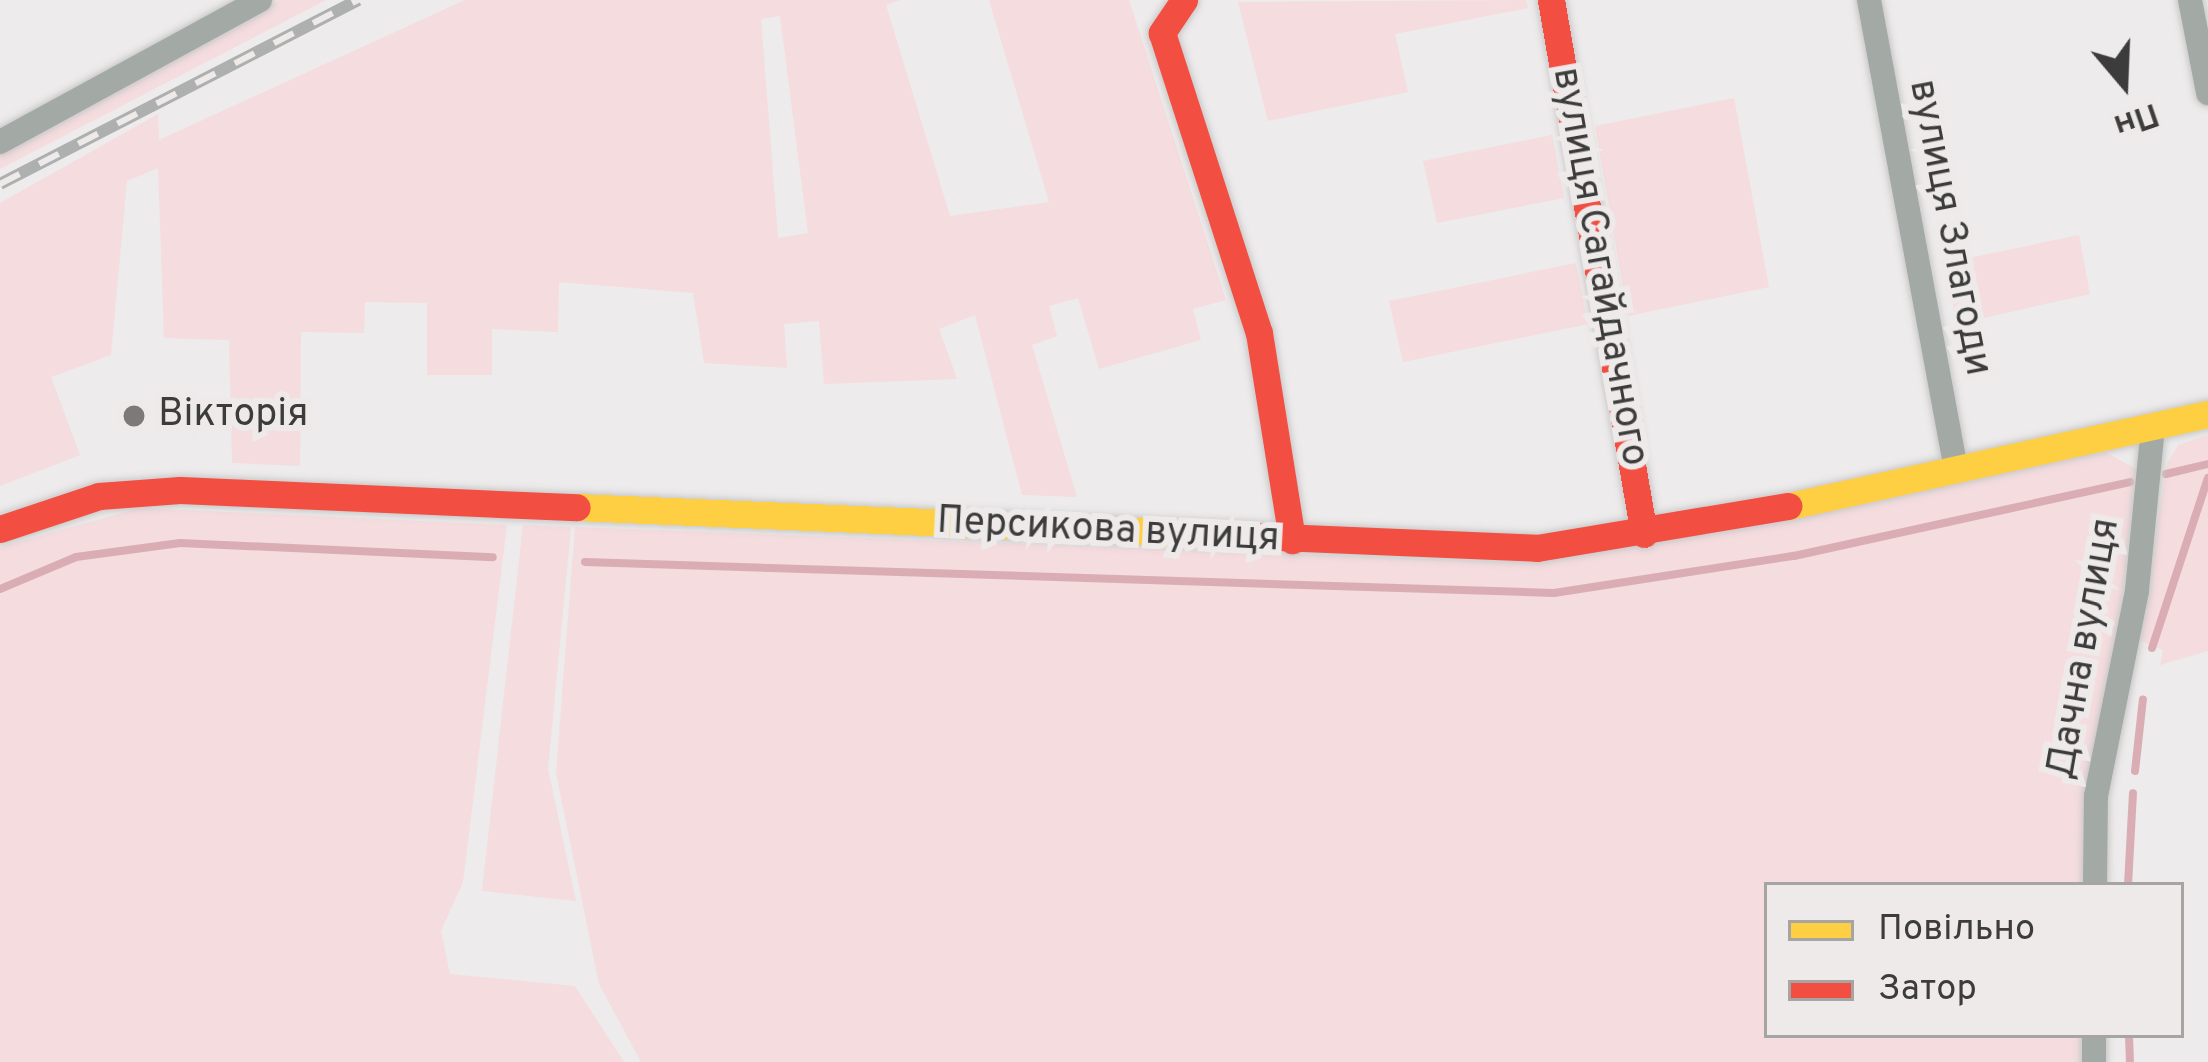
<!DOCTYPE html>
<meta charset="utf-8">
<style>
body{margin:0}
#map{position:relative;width:2208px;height:1062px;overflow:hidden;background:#edebeb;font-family:Overpass,sans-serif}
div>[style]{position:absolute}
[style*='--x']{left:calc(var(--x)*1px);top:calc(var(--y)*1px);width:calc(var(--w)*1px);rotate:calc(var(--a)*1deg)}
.green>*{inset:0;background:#f5dcdf}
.stream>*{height:8px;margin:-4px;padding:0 4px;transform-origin:4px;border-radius:4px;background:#d9adb3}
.roads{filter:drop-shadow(0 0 3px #cac8c8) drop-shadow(0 0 3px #cac8c8)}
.street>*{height:24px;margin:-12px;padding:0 12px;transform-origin:12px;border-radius:12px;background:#a3aaa6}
.slow>*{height:27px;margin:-13.5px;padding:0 13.5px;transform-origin:13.5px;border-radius:13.5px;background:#ffcf43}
.jam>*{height:27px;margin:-13.5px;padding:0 13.5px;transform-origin:13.5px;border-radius:13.5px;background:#f24e42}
.rail>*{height:12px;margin-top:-6px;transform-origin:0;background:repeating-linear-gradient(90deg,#eeeaea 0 22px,#adb0ae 0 44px);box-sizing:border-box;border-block:3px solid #adb0ae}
.dots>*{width:33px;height:33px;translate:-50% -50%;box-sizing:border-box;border:6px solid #eeeaea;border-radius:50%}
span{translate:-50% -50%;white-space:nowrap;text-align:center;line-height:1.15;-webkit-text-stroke:12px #eeeaea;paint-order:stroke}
.street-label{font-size:39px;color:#3d3c3c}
.poi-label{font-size:39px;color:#3d3c3c}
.left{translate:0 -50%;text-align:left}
.legend{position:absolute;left:1764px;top:882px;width:420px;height:156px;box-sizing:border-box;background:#eeeaea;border:3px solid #a7a4a4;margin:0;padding:15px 21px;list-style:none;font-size:36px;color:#3d3c3c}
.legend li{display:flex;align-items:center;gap:24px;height:60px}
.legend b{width:60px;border:3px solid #a7a4a4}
.north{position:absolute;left:2064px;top:24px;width:120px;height:120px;-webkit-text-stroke:9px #eeeaea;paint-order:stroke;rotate:161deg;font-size:33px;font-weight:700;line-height:48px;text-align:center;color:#3d3c3c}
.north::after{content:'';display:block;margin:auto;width:42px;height:54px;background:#3d3c3c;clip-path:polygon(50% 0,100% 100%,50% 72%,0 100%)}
</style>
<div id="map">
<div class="green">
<div style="clip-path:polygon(280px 0,326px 0,0 169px,0 152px)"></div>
<div style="clip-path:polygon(evenodd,465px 0,900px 0,886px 5px,950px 216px,1049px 202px,989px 0,1129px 0,1226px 300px,1193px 309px,1201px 340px,1099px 369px,1078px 298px,1049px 306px,1057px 336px,1032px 345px,1077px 497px,1022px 495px,975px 315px,939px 329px,957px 379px,824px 384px,819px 321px,784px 324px,787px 368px,704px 363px,693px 293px,559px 282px,558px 332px,492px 329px,492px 375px,427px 375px,427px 303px,365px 302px,364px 333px,301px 332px,300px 466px,232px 463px,229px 340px,164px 338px,158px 168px,127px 181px,111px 355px,51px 377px,80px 455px,0 486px,0 203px,158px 114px,159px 140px,465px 0,780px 16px,808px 233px,778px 238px,761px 19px,780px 16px)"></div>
<div style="clip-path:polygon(1526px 0,1528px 8px,1395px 34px,1408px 92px,1268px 121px,1238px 2px)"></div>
<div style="clip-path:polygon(1734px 98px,1769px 287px,1628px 316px,1595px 126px)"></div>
<div style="clip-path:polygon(1552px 135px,1564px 198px,1437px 223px,1423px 161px)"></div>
<div style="clip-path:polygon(2079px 235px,2090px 294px,1957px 324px,1945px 263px)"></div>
<div style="clip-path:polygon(1576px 263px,1588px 324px,1403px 362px,1389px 301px)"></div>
<div style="clip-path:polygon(2208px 435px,2208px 651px,2160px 665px,2163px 650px,2139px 640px,2167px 464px,2178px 445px)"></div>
<div style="clip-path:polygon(2105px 452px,2138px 470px,2087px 885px,1767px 885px,1767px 1035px,2086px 1035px,2086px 1062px,641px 1062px,599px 984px,556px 773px,575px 527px,1504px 562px)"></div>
<div style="clip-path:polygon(140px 508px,507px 525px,463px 882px,441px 931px,450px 974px,575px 986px,624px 1062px,0 1062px,0 547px)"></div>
<div style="clip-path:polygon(523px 525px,571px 527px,548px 769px,576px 901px,482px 891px)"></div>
</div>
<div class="stream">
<div style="--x:2166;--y:474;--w:43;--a:-13.4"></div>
<div style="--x:585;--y:562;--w:969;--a:1.83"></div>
<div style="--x:1554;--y:593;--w:243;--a:-8.8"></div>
<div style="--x:1794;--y:556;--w:344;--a:-12.4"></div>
<div style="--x:0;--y:589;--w:82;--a:-22.8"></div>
<div style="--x:76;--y:557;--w:105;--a:-7.7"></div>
<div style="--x:180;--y:543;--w:313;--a:2.6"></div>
<div style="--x:2152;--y:648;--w:179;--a:-71.8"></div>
<div style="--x:2135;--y:771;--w:72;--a:-83.7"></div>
<div style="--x:2128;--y:885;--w:92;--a:-86.9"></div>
<div style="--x:2129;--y:1035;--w:27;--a:88"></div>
</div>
<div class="roads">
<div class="street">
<div style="--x:1869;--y:0;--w:477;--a:79.5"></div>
<div style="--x:2190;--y:0;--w:95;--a:79"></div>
<div style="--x:0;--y:142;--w:296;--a:-28.6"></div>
<div style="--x:2095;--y:885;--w:89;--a:-89.4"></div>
<div style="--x:2096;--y:796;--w:210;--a:-78.7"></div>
<div style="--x:2137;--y:590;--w:165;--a:-84.4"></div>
<div style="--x:2094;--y:1062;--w:27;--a:-90"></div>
</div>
<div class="slow">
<div style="--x:1789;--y:506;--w:429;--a:-12.4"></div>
<div style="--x:577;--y:507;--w:632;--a:2.45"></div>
</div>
<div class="jam">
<div style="--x:1184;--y:0;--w:40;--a:124"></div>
<div style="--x:1162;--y:33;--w:315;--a:72.1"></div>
<div style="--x:1259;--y:333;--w:210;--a:80.9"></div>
<div style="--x:1551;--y:0;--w:542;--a:80.12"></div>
<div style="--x:0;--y:529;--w:104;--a:-18.4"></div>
<div style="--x:99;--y:496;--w:81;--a:-4.2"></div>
<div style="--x:180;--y:490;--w:397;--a:2.5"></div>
<div style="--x:1208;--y:534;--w:329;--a:2.4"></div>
<div style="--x:1537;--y:548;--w:255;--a:-9.5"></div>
</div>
</div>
<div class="rail">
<div style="--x:0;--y:184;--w:403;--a:-27.2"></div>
</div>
<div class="dots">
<div style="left:134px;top:416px;background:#7b7979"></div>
</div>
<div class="street-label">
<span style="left:1948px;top:228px;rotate:79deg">вулиця Злагоди</span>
<span style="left:1598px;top:267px;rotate:80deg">вулиця Сагайдачного</span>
<span style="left:1108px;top:532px;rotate:3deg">Персикова вулиця</span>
<span style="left:2086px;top:649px;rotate:-80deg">Дачна вулиця</span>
</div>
<div class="poi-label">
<span class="left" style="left:158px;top:416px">Вікторія</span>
</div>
<ul class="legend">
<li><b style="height:15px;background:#ffcf43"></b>Повільно</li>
<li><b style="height:15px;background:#f24e42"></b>Затор</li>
</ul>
<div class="north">Пн</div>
</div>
